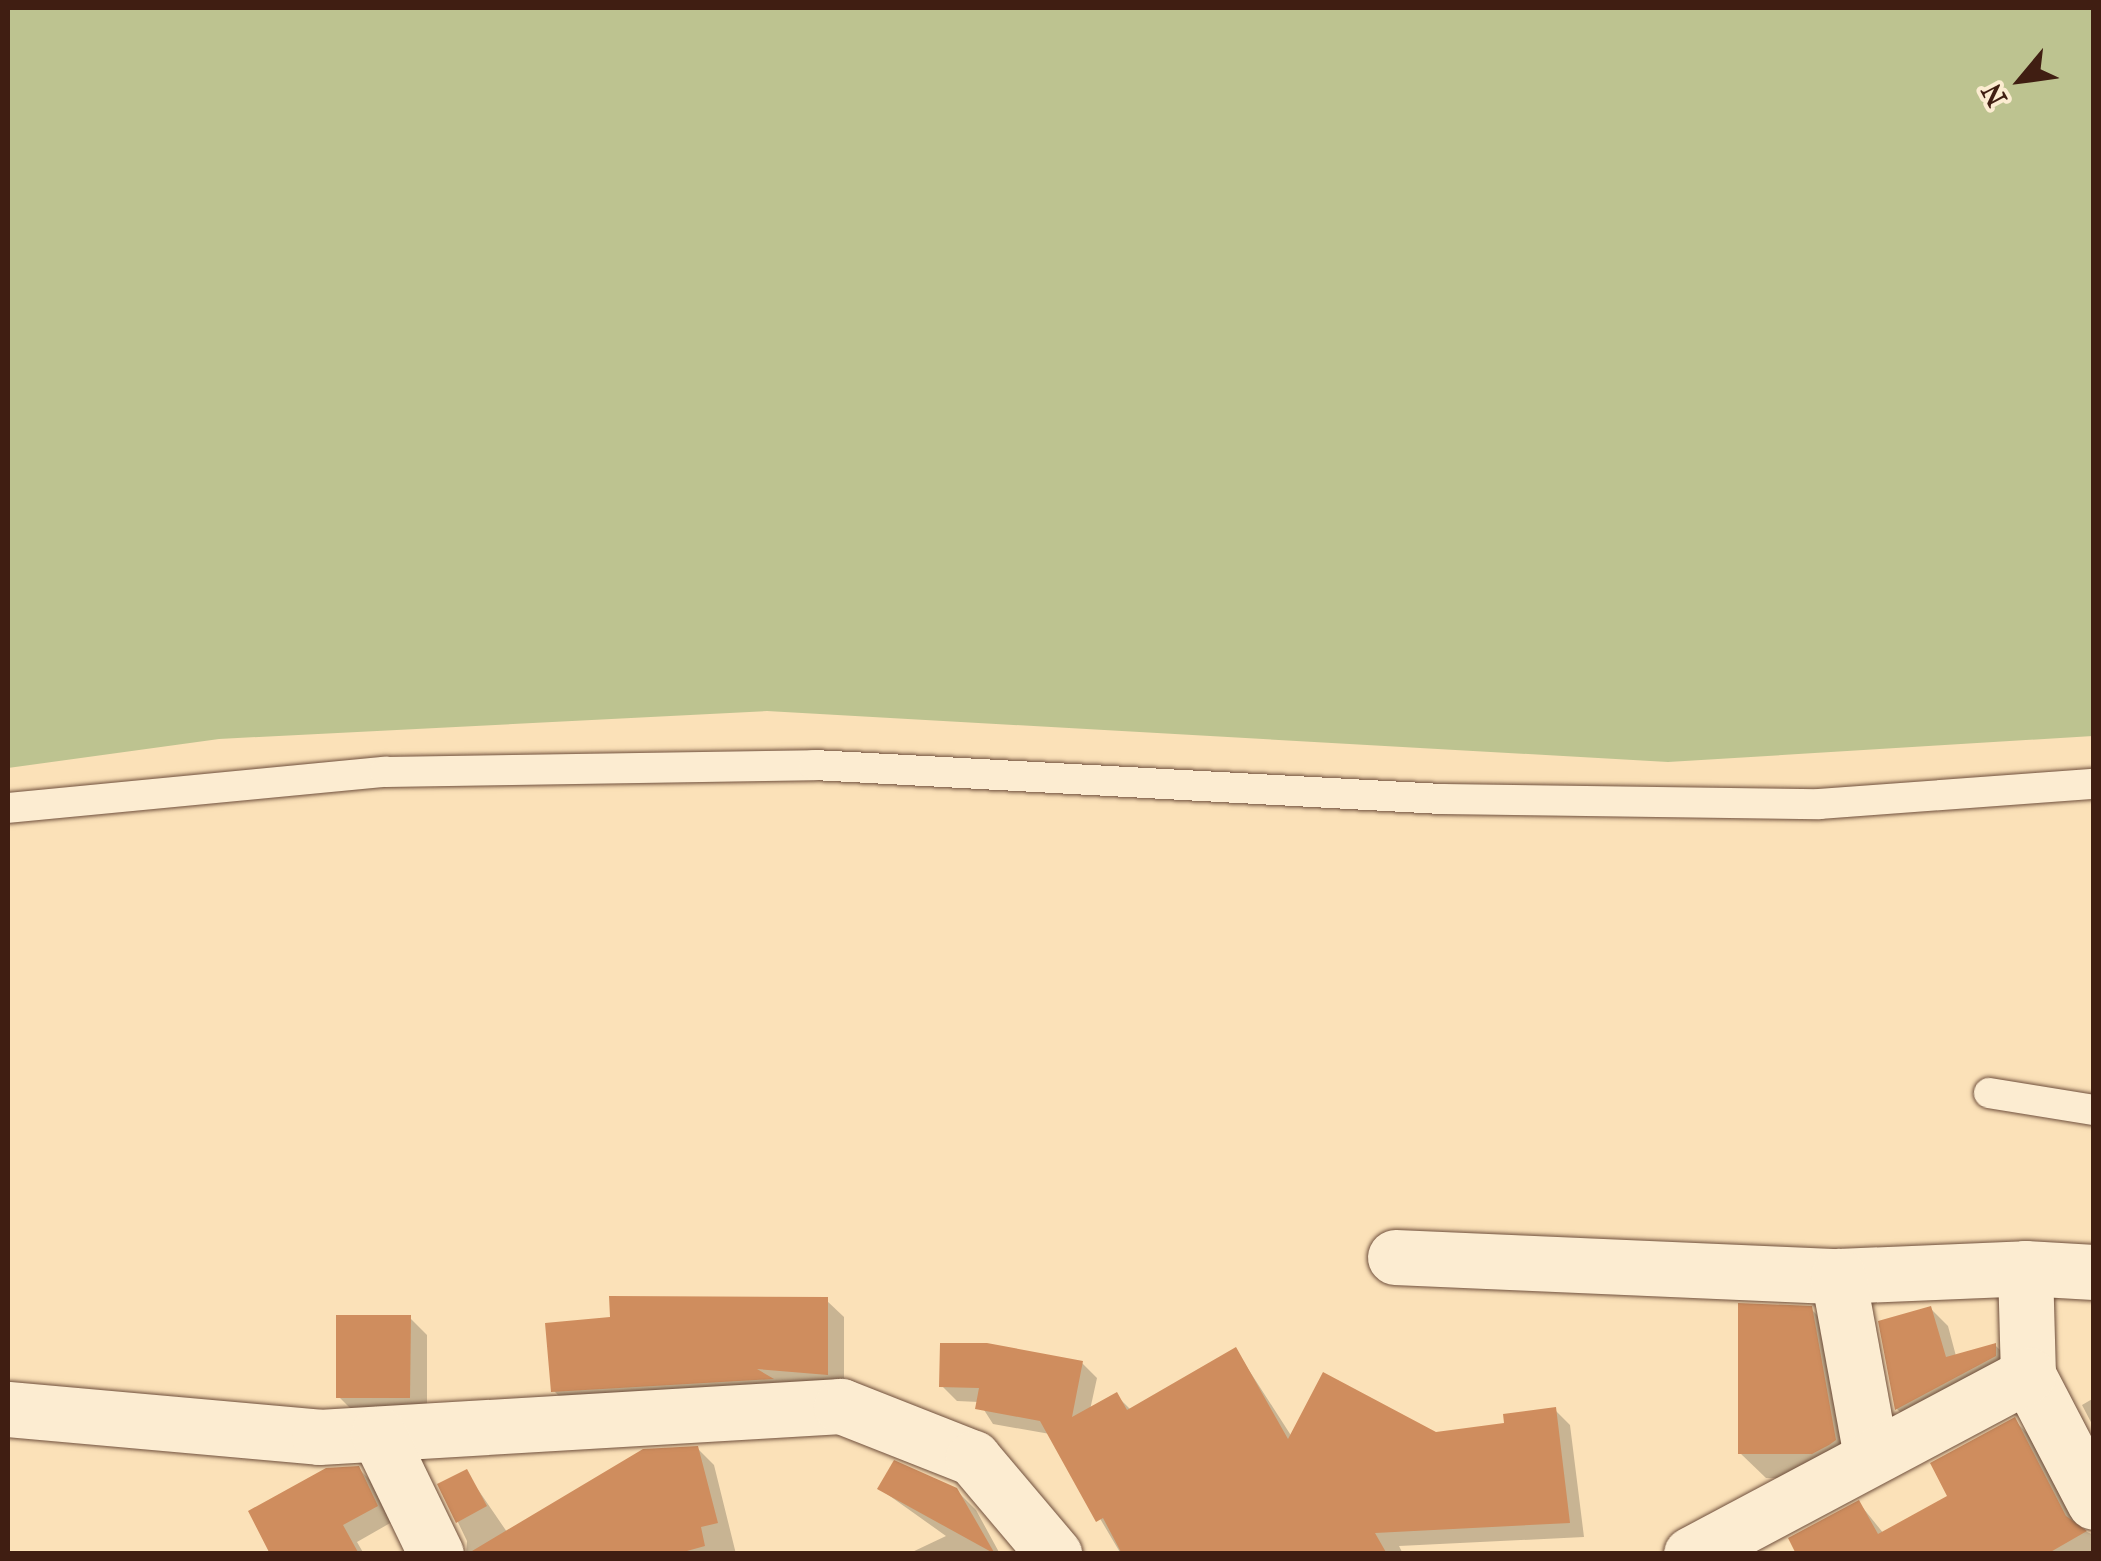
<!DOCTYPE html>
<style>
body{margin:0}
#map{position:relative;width:2101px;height:1561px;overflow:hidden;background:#fbe1b8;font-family:"IM FELL French Canon",serif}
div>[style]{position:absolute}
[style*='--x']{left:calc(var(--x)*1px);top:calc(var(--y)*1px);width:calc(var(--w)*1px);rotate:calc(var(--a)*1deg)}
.green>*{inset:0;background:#bdc390}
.shadow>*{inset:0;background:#0003}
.building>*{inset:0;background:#cf8d5e}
.roads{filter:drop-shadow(0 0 2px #6f4f3c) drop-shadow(0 0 2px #6f4f3c)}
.service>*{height:30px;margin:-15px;padding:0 15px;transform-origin:15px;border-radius:15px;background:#fcecd1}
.minor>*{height:55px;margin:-27.5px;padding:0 27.5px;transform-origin:27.5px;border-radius:27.5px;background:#fcecd1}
span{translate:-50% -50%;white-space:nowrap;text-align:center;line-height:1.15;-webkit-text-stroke:10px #fcecd1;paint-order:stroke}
.frame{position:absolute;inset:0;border:10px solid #401e12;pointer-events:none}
.north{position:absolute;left:1971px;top:30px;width:100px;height:100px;-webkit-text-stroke:8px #fcecd1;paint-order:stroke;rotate:241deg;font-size:28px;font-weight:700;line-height:40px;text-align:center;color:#401e12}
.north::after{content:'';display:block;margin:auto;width:35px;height:45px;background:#401e12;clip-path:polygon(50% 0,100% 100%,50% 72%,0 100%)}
</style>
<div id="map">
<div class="green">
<div style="clip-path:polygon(8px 8px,2093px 8px,2093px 736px,1668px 762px,767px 711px,219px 739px,8px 768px)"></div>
</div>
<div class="shadow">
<div style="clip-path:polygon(826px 1300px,844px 1317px,844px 1391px,571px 1408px,554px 1391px)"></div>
<div style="clip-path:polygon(1811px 1309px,1836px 1334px,1861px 1466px,1839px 1479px,1766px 1478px,1740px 1453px)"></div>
<div style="clip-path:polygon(1931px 1309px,1948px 1326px,1956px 1356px,1995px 1345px,2012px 1362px,1914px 1426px,1897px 1409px,1881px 1323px)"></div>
<div style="clip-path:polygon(409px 1317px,427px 1335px,427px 1414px,356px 1414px,339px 1397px)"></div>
<div style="clip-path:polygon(1236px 1350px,1292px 1437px,1436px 1435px,1506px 1426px,1555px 1410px,1570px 1425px,1584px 1537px,1399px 1546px,1403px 1554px,1121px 1554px,1050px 1434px,993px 1424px,979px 1402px,957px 1401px,942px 1386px,1082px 1363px,1097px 1378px,1090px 1410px,1116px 1395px,1131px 1410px)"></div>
<div style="clip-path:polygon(2094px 1398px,2094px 1428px,2082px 1405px)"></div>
<div style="clip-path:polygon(2014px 1420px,2032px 1438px,2078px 1528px,2094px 1535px,2094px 1554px,1799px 1554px,1859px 1503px,1884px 1534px,1950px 1497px)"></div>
<div style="clip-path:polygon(697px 1448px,714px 1465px,736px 1554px,466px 1554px,467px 1541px,440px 1485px,466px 1472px,507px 1532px)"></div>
<div style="clip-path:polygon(358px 1468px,375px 1485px,392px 1522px,357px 1542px,364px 1554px,272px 1554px)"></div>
<div style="clip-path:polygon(880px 1489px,956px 1490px,976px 1510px,1000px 1554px,908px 1554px,946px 1536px)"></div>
</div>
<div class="building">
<div style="clip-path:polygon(609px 1296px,828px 1297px,828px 1375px,757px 1369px,774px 1379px,551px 1392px,545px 1323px,610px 1317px)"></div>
<div style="clip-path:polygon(1738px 1303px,1812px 1306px,1836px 1440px,1829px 1445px,1812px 1454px,1738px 1454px)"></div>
<div style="clip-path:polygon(1931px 1306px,1946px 1357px,1996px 1343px,1996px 1356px,1895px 1410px,1878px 1321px)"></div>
<div style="clip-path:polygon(336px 1315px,411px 1315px,410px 1398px,336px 1398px)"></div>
<div style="clip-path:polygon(940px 1343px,987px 1343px,1083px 1361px,1072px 1417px,1117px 1392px,1127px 1410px,1236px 1347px,1288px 1439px,1323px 1372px,1436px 1432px,1504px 1423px,1503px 1414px,1556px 1407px,1570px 1523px,1375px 1533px,1387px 1554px,1122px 1554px,1103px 1518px,1096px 1522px,1040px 1421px,975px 1409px,979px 1388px,939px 1387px)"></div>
<div style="clip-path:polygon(2015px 1417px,2066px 1516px,2087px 1531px,2047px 1554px,1796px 1554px,1788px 1538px,1859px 1500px,1878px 1534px,1947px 1496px,1930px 1463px)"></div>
<div style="clip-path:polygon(698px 1446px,718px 1523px,701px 1527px,705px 1546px,676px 1554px,467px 1554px,643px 1449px)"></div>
<div style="clip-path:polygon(894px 1460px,957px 1488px,995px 1554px,877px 1489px)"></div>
<div style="clip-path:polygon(359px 1466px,378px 1506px,343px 1525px,359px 1554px,270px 1554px,248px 1511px,326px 1468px)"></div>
<div style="clip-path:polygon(467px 1469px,487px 1506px,456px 1523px,437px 1484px)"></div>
</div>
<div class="roads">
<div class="service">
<div style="--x:8;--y:808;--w:379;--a:-5.5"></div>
<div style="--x:385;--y:772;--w:429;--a:-0.9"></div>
<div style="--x:814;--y:765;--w:629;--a:3.1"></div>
<div style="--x:1442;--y:799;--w:377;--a:0.8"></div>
<div style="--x:1819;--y:804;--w:276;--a:-4.2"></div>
<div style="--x:1989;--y:1093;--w:106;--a:9.2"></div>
</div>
<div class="minor">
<div style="--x:1395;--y:1257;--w:443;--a:2.5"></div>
<div style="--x:1838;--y:1276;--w:187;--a:-2.4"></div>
<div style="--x:2025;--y:1268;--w:69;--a:3.3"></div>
<div style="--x:2025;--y:1268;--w:107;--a:88.4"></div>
<div style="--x:2028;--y:1375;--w:143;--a:62.5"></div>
<div style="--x:1838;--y:1276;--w:182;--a:79.6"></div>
<div style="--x:8;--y:1409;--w:312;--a:5.1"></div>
<div style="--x:319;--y:1437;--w:523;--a:-3.4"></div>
<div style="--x:841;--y:1406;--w:142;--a:21.5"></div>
<div style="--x:973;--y:1458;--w:126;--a:49.8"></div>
<div style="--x:378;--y:1434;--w:133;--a:64.2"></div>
<div style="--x:1691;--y:1554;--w:382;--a:-28"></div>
</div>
</div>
<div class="frame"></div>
<div class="north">N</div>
</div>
